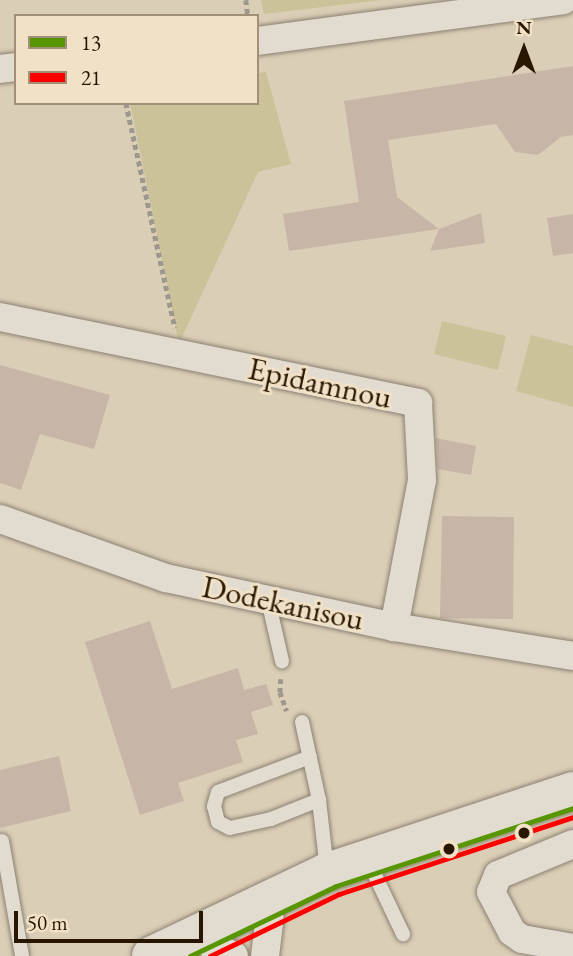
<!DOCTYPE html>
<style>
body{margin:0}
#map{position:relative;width:573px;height:956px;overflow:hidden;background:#dbceb7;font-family:"EB Garamond",serif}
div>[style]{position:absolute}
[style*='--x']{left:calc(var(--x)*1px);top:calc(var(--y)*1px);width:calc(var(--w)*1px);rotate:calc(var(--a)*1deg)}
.green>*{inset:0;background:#ccc29a}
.building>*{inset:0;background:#c7b5a8}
.path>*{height:4.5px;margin-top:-2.25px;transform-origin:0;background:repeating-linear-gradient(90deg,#9e978c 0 5px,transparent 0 8.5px)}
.roads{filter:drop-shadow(0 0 2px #8b8172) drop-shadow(0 0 2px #8b8172)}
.lane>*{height:14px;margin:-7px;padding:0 7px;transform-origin:7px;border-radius:7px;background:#e2dbd0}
.street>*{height:28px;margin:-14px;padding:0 14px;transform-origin:14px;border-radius:14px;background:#e2dbd0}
.secondary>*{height:38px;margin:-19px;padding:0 19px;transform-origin:19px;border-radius:19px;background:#e2dbd0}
.bus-1>*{height:5px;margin:-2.5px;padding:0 2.5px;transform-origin:2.5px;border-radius:2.5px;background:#589600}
.bus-2>*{height:5px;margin:-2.5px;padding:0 2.5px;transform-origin:2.5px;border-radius:2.5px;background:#f00}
.dots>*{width:19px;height:19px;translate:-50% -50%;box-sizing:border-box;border:4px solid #f1e1c6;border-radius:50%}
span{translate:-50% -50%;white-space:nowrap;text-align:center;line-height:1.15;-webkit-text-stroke:6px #f1e1c6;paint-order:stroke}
.street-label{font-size:32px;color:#281600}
.legend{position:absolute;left:14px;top:14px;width:245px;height:91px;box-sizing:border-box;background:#f1e1c6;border:2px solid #a19077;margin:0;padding:9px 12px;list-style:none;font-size:21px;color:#281600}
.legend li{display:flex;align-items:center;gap:14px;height:35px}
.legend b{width:35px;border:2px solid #a19077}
.north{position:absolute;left:489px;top:14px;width:70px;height:70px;-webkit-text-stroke:5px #f1e1c6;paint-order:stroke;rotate:0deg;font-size:19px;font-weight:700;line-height:28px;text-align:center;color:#281600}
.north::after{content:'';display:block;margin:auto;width:24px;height:32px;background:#281600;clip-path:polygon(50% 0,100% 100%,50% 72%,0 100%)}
.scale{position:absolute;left:14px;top:911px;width:189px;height:32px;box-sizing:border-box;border:4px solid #281600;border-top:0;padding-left:9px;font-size:21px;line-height:24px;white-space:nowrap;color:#281600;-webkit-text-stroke:5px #f1e1c6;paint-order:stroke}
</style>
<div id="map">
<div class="green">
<div style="clip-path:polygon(261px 0,382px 0,264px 14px)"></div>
<div style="clip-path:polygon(266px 72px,291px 164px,258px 172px,179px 344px,130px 103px,257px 103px,257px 73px)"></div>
<div style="clip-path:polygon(442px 321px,506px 336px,498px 370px,434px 354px)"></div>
<div style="clip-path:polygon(531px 335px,573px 346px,573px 407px,516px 391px)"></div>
</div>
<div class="building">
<div style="clip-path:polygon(573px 66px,573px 135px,561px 137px,538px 155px,515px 152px,496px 124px,388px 140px,397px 197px,439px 229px,289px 251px,283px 214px,359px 202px,344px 101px)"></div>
<div style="clip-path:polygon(481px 213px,485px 243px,430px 251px,439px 229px)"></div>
<div style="clip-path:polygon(573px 214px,573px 253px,553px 256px,547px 218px)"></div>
<div style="clip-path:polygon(0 365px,110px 395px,94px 449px,40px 434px,21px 490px,0 483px)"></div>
<div style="clip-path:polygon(436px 438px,476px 446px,471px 475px,438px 469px)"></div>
<div style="clip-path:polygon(442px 516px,514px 517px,513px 619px,440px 618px)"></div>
<div style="clip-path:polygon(150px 621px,172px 689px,238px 668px,244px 690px,266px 684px,273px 705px,251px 712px,258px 734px,236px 740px,243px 762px,178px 783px,184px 801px,140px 815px,85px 642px)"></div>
<div style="clip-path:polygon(59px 756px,71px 811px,0 828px,0 770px)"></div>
</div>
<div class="path">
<div style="--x:246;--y:0;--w:16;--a:83"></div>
<div style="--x:126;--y:103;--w:230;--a:77.7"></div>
<div style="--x:281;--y:679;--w:13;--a:94"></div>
<div style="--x:280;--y:692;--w:20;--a:70"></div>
</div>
<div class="roads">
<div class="lane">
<div style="--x:268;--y:600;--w:63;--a:77.1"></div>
<div style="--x:302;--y:722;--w:80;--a:77.7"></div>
<div style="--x:319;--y:800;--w:70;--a:83.5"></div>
<div style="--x:310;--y:757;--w:98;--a:159.2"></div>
<div style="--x:218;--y:792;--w:15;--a:106"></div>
<div style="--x:214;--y:806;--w:16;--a:76"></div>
<div style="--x:218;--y:822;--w:13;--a:27"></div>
<div style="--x:230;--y:828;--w:42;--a:-12.4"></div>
<div style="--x:271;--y:819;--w:52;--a:-21.6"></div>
<div style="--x:2;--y:841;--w:117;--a:80.1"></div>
<div style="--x:374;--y:873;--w:68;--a:64.6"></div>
</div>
<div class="street">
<div style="--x:257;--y:41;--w:309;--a:-7.6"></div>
<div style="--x:0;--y:69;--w:16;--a:-7"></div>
<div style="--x:0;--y:317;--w:427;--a:11.6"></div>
<div style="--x:418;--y:403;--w:77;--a:87"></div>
<div style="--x:422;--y:480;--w:150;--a:100.8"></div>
<div style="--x:0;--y:519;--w:176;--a:19.6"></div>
<div style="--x:166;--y:578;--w:233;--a:12.1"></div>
<div style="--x:394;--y:627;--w:181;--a:9.2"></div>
<div style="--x:573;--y:844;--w:81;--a:157.5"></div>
<div style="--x:498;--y:875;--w:18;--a:112"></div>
<div style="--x:491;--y:892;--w:45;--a:62.3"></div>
<div style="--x:512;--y:932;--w:12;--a:35"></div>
<div style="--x:522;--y:939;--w:52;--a:10"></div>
<div style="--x:212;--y:946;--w:24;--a:24"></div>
<div style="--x:265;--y:956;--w:38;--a:-83"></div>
</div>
<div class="secondary">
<div style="--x:151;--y:956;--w:195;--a:-25.5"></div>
<div style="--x:327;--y:872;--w:259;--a:-18.2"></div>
</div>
</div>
<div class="bus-1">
<div style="--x:190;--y:956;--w:162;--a:-25.6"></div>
<div style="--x:336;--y:886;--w:250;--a:-18.2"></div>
</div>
<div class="bus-2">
<div style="--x:210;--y:956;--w:143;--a:-25.7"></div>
<div style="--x:339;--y:894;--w:246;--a:-18.2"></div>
</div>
<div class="dots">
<div style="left:524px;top:833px;background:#281600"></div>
<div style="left:449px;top:849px;background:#281600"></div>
</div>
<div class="street-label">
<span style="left:320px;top:383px;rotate:12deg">Epidamnou</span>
<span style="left:283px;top:603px;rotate:12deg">Dodekanisou</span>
</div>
<ul class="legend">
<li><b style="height:9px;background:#589600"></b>13</li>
<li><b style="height:9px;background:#f00"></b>21</li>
</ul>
<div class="north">N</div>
<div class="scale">50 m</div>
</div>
